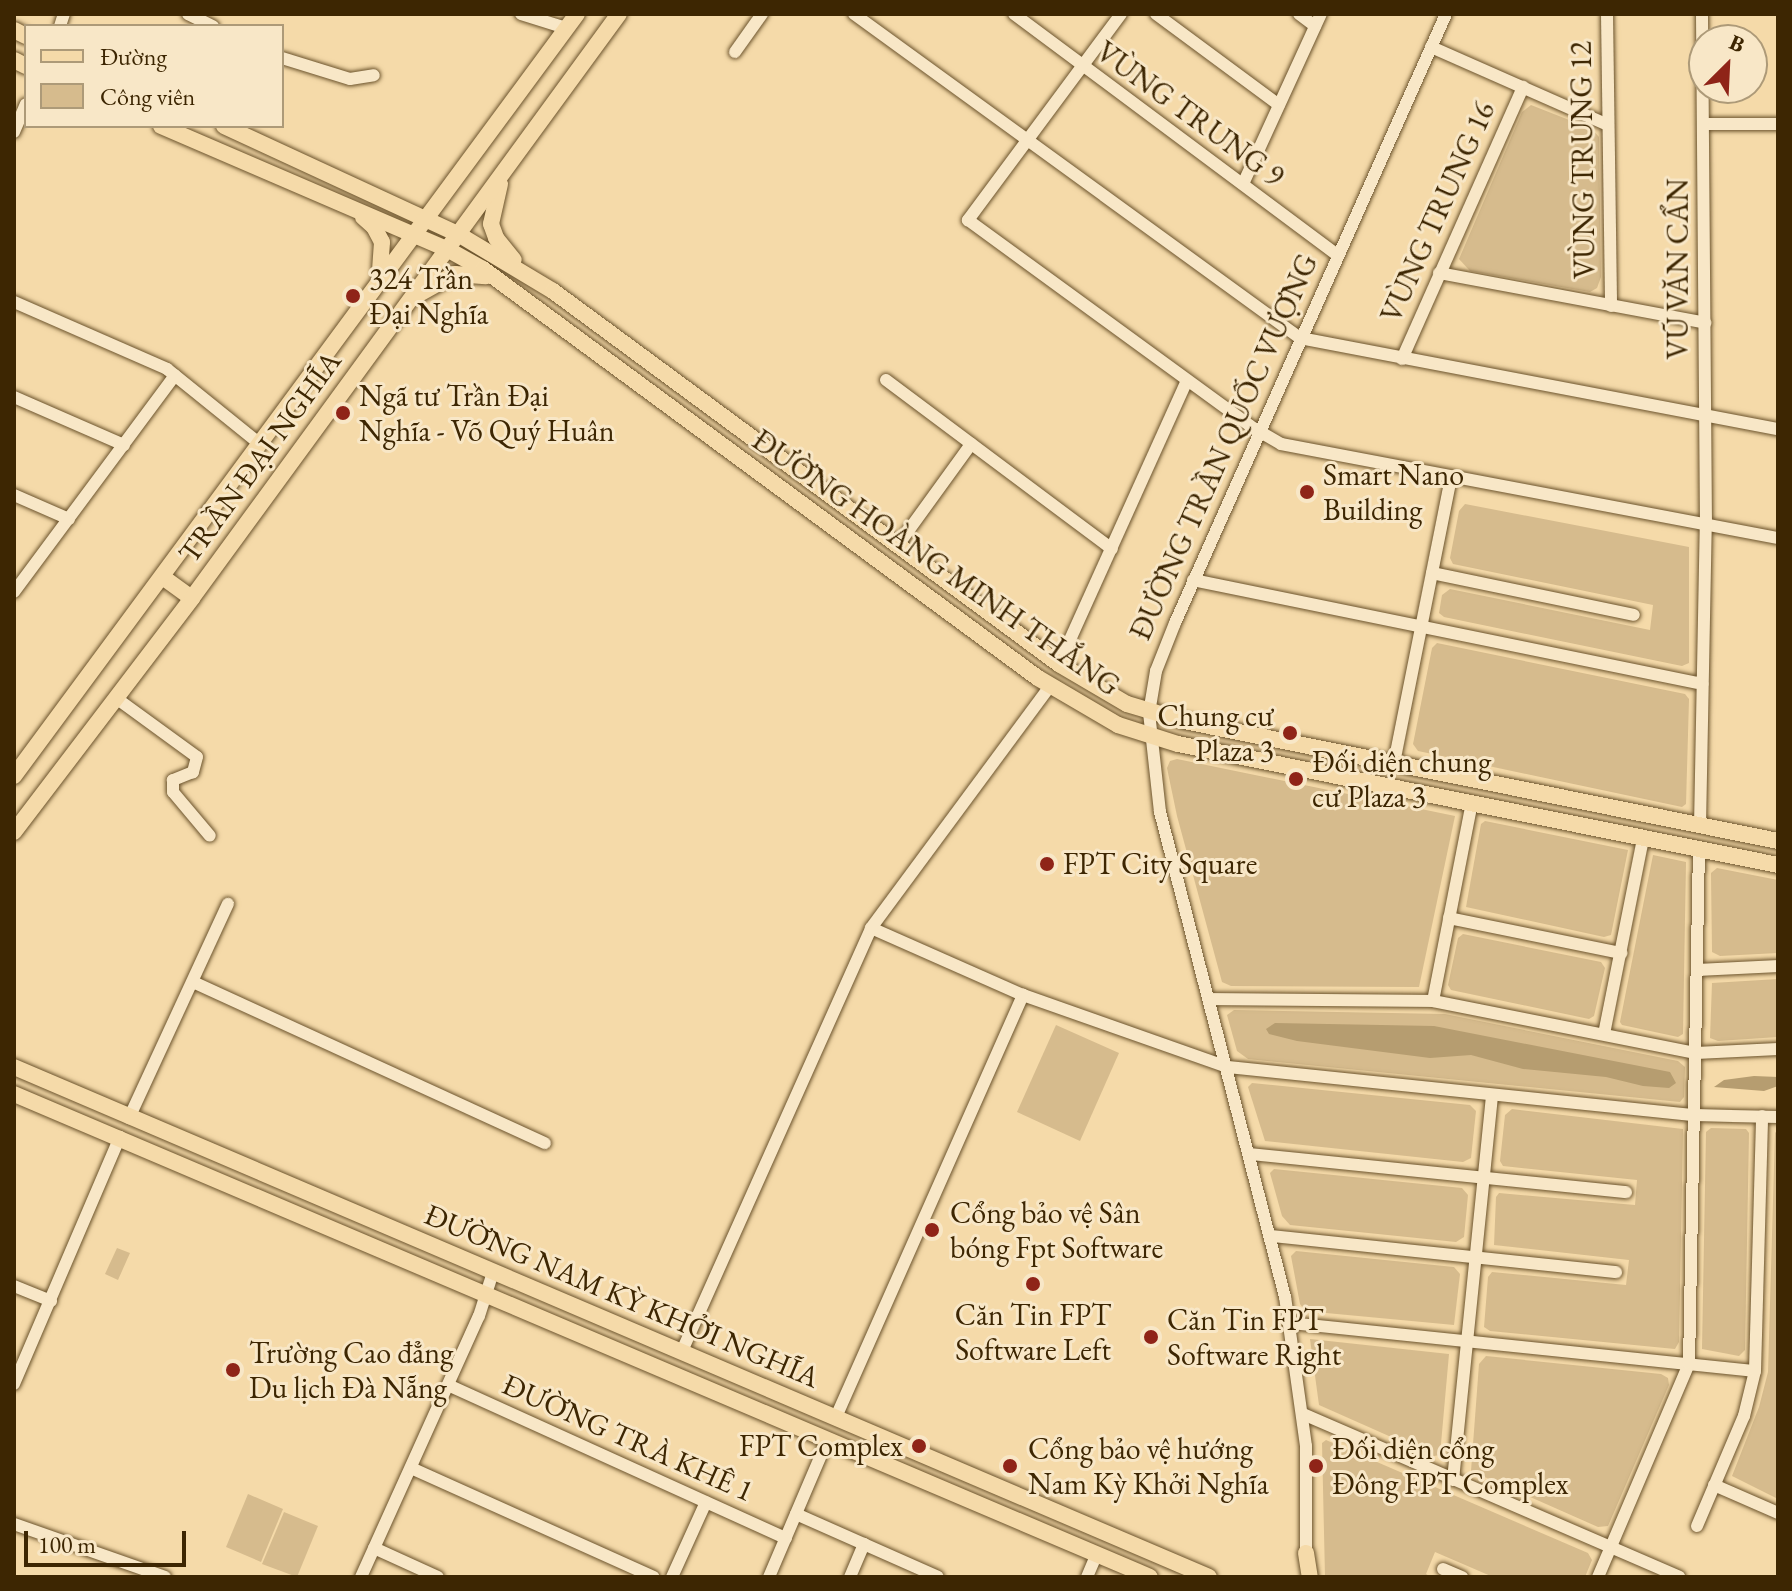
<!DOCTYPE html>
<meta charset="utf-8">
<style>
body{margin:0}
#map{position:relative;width:1792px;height:1591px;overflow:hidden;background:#f5daa9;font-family:"EB Garamond",serif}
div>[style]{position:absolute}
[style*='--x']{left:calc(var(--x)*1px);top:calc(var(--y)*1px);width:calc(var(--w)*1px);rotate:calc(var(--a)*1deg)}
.green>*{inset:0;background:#d6bb8d}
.water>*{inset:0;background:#b69d70}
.roads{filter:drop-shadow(0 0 2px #6b532c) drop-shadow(0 0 2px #6b532c)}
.minor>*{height:12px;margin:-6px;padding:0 6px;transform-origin:6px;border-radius:6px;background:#f8e7c7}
.major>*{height:16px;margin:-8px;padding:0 8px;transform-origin:8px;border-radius:8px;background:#f5daa9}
.dots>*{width:22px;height:22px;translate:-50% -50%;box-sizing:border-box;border:4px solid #f8e7c7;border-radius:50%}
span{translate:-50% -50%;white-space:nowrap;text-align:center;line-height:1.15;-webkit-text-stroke:6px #f8e7c7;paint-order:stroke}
.street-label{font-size:30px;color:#3d2602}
.poi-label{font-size:30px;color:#3d2602}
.left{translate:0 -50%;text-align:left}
.right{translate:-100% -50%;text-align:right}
.frame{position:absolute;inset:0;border:16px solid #3d2602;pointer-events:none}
.legend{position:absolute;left:24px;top:24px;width:260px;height:104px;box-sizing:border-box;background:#f8e7c7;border:2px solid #ad9a78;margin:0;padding:10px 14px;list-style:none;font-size:24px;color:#3d2602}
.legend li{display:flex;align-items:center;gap:16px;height:40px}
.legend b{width:40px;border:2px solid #ad9a78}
.north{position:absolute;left:1688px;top:24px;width:80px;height:80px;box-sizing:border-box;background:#f8e7c7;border:2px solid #ad9a78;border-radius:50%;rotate:24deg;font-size:22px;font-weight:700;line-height:32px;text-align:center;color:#3d2602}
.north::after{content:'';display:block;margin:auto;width:28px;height:36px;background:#8f2418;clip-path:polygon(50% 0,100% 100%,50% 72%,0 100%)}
.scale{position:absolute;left:24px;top:1531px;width:162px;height:36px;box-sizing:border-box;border:4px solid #3d2602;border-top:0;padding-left:10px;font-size:24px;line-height:28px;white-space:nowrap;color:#3d2602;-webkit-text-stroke:6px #f8e7c7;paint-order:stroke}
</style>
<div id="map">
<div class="green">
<div style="clip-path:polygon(1531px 105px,1592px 129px,1599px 137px,1601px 277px,1597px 288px,1590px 292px,1470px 271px,1459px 259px,1522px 112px)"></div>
<div style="clip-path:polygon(1465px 504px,1689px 547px,1689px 663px,1682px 666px,1444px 617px,1439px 613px,1442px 595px,1450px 589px,1650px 630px,1653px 605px,1453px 564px,1450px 558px,1459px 511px)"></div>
<div style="clip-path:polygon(1437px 643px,1685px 694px,1689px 699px,1686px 804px,1682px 807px,1418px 751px,1413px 744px,1432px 648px)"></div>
<div style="clip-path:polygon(1177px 759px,1455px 816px,1419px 987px,1231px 986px,1222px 982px,1177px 816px,1167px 768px,1170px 761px)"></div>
<div style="clip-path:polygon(1485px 821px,1628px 850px,1611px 935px,1604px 937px,1466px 907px,1481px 824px)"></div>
<div style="clip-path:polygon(1653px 855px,1686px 862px,1683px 1034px,1678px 1037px,1622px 1025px,1620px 1022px)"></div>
<div style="clip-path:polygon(1717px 868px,1778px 880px,1778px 953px,1720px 956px,1712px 952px,1711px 873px)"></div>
<div style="clip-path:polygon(1463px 934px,1601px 962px,1605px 968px,1594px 1016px,1589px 1019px,1451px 990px,1448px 985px,1458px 938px)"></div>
<div style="clip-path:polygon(1778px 979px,1778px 1037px,1718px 1041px,1710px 1038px,1712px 983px)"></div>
<div style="clip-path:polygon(1234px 1010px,1445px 1014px,1678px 1061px,1685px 1067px,1684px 1097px,1680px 1102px,1248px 1059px,1237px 1051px,1227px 1015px)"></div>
<div style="clip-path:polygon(1056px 1025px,1119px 1053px,1080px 1141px,1017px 1112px)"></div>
<div style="clip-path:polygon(1252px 1083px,1470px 1105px,1476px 1111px,1471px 1158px,1463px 1162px,1265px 1141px,1248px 1087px)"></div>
<div style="clip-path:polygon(1512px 1109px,1683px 1129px,1679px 1342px,1675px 1349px,1490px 1331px,1484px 1327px,1488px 1277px,1492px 1272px,1626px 1285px,1629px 1260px,1494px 1245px,1496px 1197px,1499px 1193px,1635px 1205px,1637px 1180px,1503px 1166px,1500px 1161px,1505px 1115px)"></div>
<div style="clip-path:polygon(1711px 1128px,1746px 1129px,1749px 1133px,1745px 1350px,1739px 1356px,1702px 1349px,1706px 1132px)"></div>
<div style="clip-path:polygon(1778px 1129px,1778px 1499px,1732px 1476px,1759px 1407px,1768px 1372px,1775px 1133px)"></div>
<div style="clip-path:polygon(1274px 1169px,1462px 1188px,1468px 1195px,1464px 1237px,1456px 1242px,1290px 1225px,1282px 1216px,1270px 1173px)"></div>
<div style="clip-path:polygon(117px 1248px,130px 1253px,118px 1280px,105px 1274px)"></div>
<div style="clip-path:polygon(1296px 1251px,1454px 1267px,1460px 1274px,1454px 1325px,1305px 1311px,1300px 1304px,1291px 1256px)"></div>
<div style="clip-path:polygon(1310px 1339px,1449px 1354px,1440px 1455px,1434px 1456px,1319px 1405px)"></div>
<div style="clip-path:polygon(1486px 1356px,1661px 1374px,1668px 1378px,1669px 1385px,1608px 1526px,1598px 1527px,1471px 1471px,1479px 1364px)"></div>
<div style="clip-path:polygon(1326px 1440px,1588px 1553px,1592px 1560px,1585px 1577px,1493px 1577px,1435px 1552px,1426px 1574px,1431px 1577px,1325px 1577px,1322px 1443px)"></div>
<div style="clip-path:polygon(248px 1494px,283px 1509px,261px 1562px,226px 1547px)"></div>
<div style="clip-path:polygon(284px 1512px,318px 1526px,297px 1577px,262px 1564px)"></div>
</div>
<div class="water">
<div style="clip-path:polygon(1275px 1023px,1434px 1026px,1670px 1072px,1676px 1083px,1669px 1088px,1643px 1086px,1606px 1077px,1523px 1069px,1471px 1055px,1430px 1058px,1297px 1041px,1269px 1034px,1266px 1029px)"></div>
<div style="clip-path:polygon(1754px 1076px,1778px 1077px,1778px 1086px,1764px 1091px,1714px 1087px,1724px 1080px)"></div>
</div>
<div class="roads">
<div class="minor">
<div style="--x:188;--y:14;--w:28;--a:26"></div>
<div style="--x:521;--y:14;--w:47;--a:17.3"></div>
<div style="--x:854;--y:14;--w:551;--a:36"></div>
<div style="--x:1300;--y:338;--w:487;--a:10.8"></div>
<div style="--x:1014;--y:14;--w:403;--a:36.7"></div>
<div style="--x:1121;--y:14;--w:257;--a:126.6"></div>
<div style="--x:968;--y:220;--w:349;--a:36.1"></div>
<div style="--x:1250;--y:426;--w:36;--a:30"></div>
<div style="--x:1281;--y:444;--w:506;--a:10.71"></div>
<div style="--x:1156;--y:14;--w:153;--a:36.5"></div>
<div style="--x:1299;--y:14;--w:20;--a:37"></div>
<div style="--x:1607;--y:14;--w:292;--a:89.2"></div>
<div style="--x:60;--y:26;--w:13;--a:-72"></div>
<div style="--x:1431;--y:47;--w:193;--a:23.8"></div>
<div style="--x:735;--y:52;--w:47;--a:-54.6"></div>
<div style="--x:282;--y:58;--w:71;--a:17.2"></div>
<div style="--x:350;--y:79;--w:24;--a:-9"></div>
<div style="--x:1703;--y:124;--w:75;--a:0"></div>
<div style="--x:14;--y:132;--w:30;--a:-67"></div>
<div style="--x:1243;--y:184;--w:187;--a:-65.4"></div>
<div style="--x:1439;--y:273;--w:271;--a:10.6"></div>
<div style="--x:14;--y:302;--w:167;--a:23.6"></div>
<div style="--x:167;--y:369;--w:119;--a:38.9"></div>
<div style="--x:1402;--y:359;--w:298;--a:-66"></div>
<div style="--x:886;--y:380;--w:282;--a:36.8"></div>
<div style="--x:14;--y:397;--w:120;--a:23.6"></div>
<div style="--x:14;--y:495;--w:60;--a:23.6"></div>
<div style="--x:898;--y:545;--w:125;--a:-54.1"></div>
<div style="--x:1432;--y:573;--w:206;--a:11.7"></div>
<div style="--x:1193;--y:580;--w:520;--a:11.53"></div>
<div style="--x:14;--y:592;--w:270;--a:-53.4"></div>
<div style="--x:1059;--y:664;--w:311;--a:-65.7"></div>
<div style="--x:116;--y:698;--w:100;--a:36.1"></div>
<div style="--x:197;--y:757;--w:16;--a:105"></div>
<div style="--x:193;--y:772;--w:22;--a:158"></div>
<div style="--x:173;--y:780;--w:12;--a:90"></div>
<div style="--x:173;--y:792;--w:57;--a:49.9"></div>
<div style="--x:1394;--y:763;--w:292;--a:-78.7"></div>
<div style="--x:1700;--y:826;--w:301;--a:-88.9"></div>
<div style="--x:1706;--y:525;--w:511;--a:-90.45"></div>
<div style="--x:1449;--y:918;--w:176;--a:11.5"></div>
<div style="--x:871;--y:928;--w:166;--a:23.8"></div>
<div style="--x:1023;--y:995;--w:217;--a:19.4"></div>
<div style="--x:1228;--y:1067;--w:469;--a:5.9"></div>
<div style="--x:1695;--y:1115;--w:83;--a:1.4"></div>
<div style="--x:1698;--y:970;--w:80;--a:-2.9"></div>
<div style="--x:193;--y:982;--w:387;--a:24.6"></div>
<div style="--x:1210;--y:999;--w:223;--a:0.5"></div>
<div style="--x:1433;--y:1001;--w:268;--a:11.2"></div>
<div style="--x:1696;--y:1053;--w:82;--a:-2.8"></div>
<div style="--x:1433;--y:1001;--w:202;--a:-78.9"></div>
<div style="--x:1604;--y:1034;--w:200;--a:-78.7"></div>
<div style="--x:129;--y:1118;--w:236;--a:-65.2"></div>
<div style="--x:1250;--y:1154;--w:378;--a:5.8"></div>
<div style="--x:1272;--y:1236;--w:346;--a:6"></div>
<div style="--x:14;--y:1286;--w:40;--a:22"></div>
<div style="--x:1290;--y:1323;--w:467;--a:5.9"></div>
<div style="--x:682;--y:1351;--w:463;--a:-65.9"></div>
<div style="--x:871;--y:928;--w:301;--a:-53.5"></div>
<div style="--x:14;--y:1384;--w:269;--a:-66.8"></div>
<div style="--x:448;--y:1385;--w:371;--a:24.4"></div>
<div style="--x:1303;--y:1414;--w:410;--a:23.4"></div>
<div style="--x:836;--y:1417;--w:462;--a:-66.1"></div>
<div style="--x:411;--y:1468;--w:266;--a:24.2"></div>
<div style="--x:1453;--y:1480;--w:387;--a:-84.2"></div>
<div style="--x:1714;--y:1485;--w:70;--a:23.6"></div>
<div style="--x:796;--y:1514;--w:155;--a:23.9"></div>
<div style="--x:14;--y:1524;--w:160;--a:19.3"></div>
<div style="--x:1697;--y:1526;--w:120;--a:-66.9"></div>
<div style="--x:1744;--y:1416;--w:46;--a:-76.3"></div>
<div style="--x:1755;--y:1371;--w:255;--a:-88.4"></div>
<div style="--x:374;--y:1548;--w:70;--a:24.4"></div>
<div style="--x:1306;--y:1558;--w:112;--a:-90"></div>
<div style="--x:1306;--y:1446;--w:150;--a:-98"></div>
<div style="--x:1285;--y:1297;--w:501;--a:-104.45"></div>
<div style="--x:1160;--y:812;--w:100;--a:-96.3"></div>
<div style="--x:1149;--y:713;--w:43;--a:-80.5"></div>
<div style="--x:1156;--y:671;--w:52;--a:-68.4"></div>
<div style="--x:1175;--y:623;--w:667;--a:-66.01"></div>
<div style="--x:1443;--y:1569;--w:21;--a:23"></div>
<div style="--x:361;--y:1577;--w:286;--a:-65.7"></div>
<div style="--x:479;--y:1316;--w:46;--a:-72.3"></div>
<div style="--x:672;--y:1577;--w:82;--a:-65.6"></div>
<div style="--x:769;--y:1577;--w:150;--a:-66.9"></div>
<div style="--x:850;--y:1577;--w:36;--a:-67"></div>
<div style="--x:1087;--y:1577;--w:25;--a:-67"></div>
<div style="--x:1598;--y:1577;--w:232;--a:-66.9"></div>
<div style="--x:1689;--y:1364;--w:515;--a:-88.89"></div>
</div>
<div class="major">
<div style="--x:14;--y:30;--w:13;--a:27"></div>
<div style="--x:14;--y:60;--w:13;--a:27"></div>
<div style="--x:161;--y:126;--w:311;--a:23.3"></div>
<div style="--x:447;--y:249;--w:41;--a:29.1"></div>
<div style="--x:483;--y:269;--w:689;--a:36.39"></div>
<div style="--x:1038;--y:678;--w:93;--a:30.4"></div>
<div style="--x:1118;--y:725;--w:63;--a:17.6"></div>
<div style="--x:1178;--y:744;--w:612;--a:11.4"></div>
<div style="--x:224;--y:126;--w:258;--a:24.8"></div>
<div style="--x:458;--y:234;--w:111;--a:31"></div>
<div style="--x:553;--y:291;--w:629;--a:36.4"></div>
<div style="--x:1059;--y:664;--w:79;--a:30.5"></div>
<div style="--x:1127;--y:704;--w:59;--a:16.6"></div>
<div style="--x:1184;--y:721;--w:606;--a:11.42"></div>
<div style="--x:500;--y:184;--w:41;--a:102.7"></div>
<div style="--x:491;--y:224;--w:15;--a:70"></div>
<div style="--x:496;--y:238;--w:28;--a:51"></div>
<div style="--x:363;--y:217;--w:15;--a:42"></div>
<div style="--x:374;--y:227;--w:17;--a:62"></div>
<div style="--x:382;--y:242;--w:32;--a:94"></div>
<div style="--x:419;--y:294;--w:41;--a:-29.1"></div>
<div style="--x:455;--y:274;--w:31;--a:4"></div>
<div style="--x:164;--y:578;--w:34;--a:36"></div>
<div style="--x:14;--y:776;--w:947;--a:-53.54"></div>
<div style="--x:14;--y:832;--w:294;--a:-52.7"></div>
<div style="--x:192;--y:598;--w:723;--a:-53.83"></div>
<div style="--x:14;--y:1067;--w:1299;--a:23.11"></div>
<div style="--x:14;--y:1094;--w:1234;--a:23.03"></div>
<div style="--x:1306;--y:1553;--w:24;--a:81"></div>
</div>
</div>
<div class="dots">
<div style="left:353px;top:296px;background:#8f2418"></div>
<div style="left:343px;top:413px;background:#8f2418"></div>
<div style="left:1307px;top:492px;background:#8f2418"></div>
<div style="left:1290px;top:733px;background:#8f2418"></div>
<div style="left:1296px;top:779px;background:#8f2418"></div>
<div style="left:1047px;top:864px;background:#8f2418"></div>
<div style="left:932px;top:1230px;background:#8f2418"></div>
<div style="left:1033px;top:1284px;background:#8f2418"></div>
<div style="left:1151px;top:1337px;background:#8f2418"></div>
<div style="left:233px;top:1370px;background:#8f2418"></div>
<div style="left:919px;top:1446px;background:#8f2418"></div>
<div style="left:1010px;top:1466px;background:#8f2418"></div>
<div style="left:1316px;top:1466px;background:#8f2418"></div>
</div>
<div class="street-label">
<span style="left:1190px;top:114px;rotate:36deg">VÙNG TRUNG 9</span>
<span style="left:1583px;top:160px;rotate:-91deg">VÙNG TRUNG 12</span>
<span style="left:1438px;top:212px;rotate:-66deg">VÙNG TRUNG 16</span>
<span style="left:1678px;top:269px;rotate:-90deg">VŨ VĂN CẨN</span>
<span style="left:1224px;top:447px;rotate:-66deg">ĐƯỜNG TRẦN QUỐC VƯỢNG</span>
<span style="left:260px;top:457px;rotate:-54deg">TRẦN ĐẠI NGHĨA</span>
<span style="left:936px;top:563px;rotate:35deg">ĐƯỜNG HOÀNG MINH THẮNG</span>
<span style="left:622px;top:1296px;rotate:23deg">ĐƯỜNG NAM KỲ KHỞI NGHĨA</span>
<span style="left:628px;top:1438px;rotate:24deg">ĐƯỜNG TRÀ KHÊ 1</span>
</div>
<div class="poi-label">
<span class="left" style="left:369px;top:296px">324 Trần<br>Đại Nghĩa</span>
<span class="left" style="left:359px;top:413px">Ngã tư Trần Đại<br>Nghĩa - Võ Quý Huân</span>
<span class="left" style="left:1323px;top:492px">Smart Nano<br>Building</span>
<span class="right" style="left:1274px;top:733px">Chung cư<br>Plaza 3</span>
<span class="left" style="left:1312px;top:779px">Đối diện chung<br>cư Plaza 3</span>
<span class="left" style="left:1063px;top:864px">FPT City Square</span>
<span class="left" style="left:950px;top:1230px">Cổng bảo vệ Sân<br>bóng Fpt Software</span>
<span style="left:1033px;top:1332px">Căn Tin FPT<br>Software Left</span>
<span class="left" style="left:1167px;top:1337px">Căn Tin FPT<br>Software Right</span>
<span class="left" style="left:249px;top:1370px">Trường Cao đẳng<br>Du lịch Đà Nẵng</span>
<span class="right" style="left:903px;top:1446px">FPT Complex</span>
<span class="left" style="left:1028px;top:1466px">Cổng bảo vệ hướng<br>Nam Kỳ Khởi Nghĩa</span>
<span class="left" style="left:1332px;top:1466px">Đối diện cổng<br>Đông FPT Complex</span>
</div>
<div class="frame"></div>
<ul class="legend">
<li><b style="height:10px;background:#f5daa9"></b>Đường</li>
<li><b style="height:22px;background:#d6bb8d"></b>Công viên</li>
</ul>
<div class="north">B</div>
<div class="scale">100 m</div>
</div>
